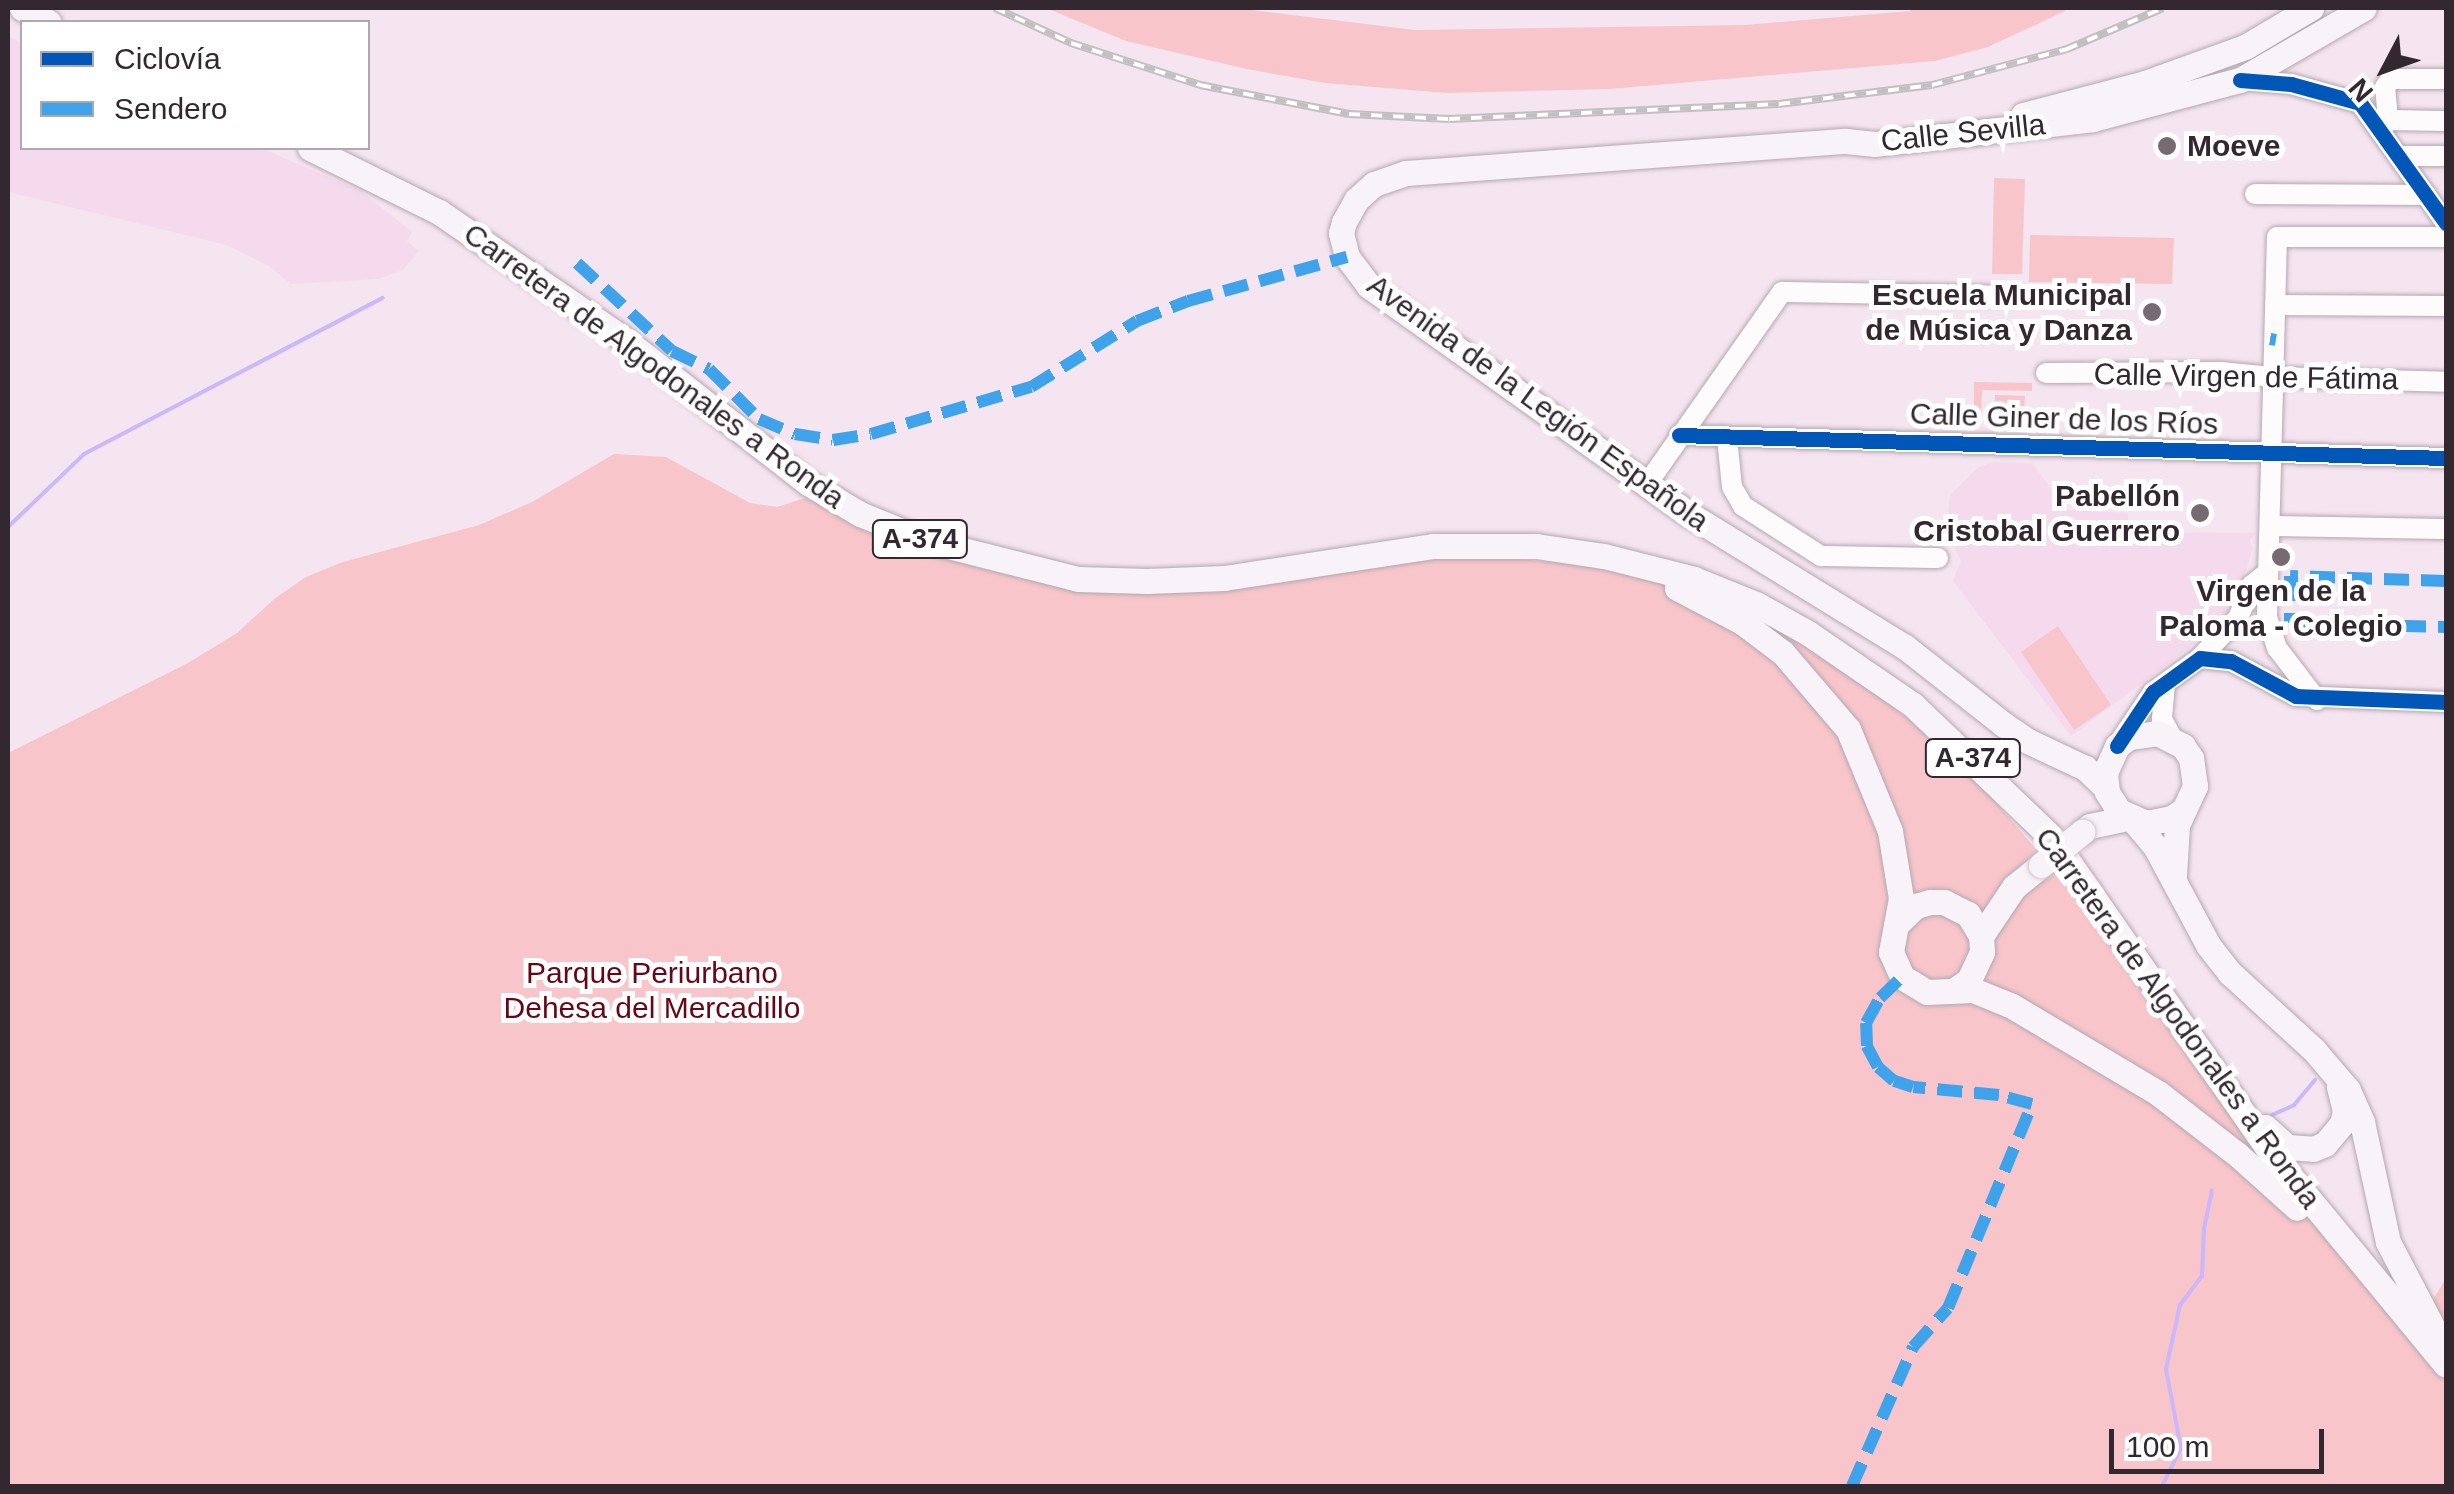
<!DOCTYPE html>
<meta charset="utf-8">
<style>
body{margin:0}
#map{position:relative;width:2454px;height:1494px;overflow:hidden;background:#f5e5f0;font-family:Helvetica,sans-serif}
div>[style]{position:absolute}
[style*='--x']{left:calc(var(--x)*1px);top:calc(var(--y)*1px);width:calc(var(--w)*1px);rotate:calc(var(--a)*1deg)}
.built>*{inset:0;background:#f4daec}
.green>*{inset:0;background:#f8c6ca}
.stream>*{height:4px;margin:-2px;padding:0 2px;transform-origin:2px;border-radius:2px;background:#cab8fa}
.roads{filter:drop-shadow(0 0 2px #b4a8b0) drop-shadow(0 0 2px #b4a8b0)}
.minor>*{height:20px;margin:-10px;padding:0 10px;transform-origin:10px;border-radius:10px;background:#fefbfd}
.major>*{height:25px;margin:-12.5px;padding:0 12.5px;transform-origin:12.5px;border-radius:12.5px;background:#f8f3f8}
.rail>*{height:8px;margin-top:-4px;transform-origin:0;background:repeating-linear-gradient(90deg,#fff 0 11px,#c2bfc1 0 22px);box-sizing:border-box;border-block:2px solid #c2bfc1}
.bridges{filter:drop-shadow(0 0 2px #cec6cc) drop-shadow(0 0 2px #cec6cc)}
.major-bridge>*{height:25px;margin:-12.5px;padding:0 12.5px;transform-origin:12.5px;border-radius:12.5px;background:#f8f3f8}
.quiet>*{height:12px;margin-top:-6px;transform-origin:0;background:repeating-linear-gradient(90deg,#3ea3eb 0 25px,transparent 0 37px)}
.cycleway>*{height:15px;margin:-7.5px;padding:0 7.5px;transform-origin:7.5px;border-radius:7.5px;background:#0057b8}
.dots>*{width:28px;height:28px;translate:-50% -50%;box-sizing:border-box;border:5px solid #fff;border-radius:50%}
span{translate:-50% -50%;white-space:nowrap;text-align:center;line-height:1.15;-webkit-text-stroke:10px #fff;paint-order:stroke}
.shield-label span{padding:2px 8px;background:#fff;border:2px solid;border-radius:8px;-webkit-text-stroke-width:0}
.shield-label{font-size:28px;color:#332830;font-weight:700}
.street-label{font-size:30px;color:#332830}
.poi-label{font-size:30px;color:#332830;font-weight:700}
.left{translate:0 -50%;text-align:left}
.right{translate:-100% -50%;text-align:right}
.park-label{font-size:30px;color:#670616}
.frame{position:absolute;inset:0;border:10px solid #332830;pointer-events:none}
.legend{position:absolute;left:20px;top:20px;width:350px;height:130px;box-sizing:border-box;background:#fff;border:2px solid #ada9ac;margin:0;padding:12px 18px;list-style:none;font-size:30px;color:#332830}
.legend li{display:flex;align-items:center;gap:20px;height:50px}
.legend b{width:50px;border:2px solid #ada9ac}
.north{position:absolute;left:2334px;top:20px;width:100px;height:100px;-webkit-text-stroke:8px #fff;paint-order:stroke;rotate:229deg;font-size:28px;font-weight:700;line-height:40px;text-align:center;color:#332830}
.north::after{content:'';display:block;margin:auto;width:35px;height:45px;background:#332830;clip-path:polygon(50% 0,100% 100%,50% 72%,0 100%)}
.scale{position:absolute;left:2109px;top:1429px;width:215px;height:45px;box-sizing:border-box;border:5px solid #332830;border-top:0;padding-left:12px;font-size:30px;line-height:35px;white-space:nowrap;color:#332830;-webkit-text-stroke:8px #fff;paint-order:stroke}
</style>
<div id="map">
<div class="built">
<div style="clip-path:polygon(8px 35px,22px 44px,22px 148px,261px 148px,361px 191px,412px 232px,407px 241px,419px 251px,403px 270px,379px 279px,291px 284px,269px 266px,227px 245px,8px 192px)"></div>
<div style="clip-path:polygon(1992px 462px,2032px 463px,2067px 510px,2128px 513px,2128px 526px,2143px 526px,2144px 532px,2256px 533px,2250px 540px,2252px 548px,2246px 572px,2226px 620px,2071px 736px,1953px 581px,1961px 561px,1946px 530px,1950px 495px,1977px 468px)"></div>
</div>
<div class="green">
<div style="clip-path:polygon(1046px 8px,1235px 8px,1415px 30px,1745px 25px,1910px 11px,1911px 8px,2064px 8px,2065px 11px,1988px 47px,1935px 61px,1610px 89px,1446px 93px,1325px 83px,1247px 69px,1126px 41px)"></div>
<div style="clip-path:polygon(1994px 178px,2025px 179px,2022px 274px,1992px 274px)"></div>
<div style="clip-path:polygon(2030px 235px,2174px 238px,2172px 284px,2029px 282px)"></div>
<div style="clip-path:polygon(1974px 382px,2032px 383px,2032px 391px,1982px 390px,1981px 420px,1974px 420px)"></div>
<div style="clip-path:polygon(1995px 395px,2025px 396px,2024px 413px,1994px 412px)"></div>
<div style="clip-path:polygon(614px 454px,666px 457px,750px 503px,777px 507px,805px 498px,921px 549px,980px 568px,1043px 579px,1401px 557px,1518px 559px,1581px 565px,1646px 579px,1707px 598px,1774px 628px,1849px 673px,1906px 717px,1985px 790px,2055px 871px,2411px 1336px,2446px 1278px,2446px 1486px,8px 1486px,8px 753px,188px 663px,237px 633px,274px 599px,306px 577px,343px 562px,479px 525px,532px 502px)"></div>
<div style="clip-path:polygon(2058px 626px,2111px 705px,2074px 730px,2021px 652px)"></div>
</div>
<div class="stream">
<div style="--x:8;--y:527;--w:105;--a:-43.8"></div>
<div style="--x:84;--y:454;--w:337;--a:-27.6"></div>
<div style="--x:2272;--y:1115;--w:24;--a:-24"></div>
<div style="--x:2294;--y:1105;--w:33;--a:-50"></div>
<div style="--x:2162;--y:1486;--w:42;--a:-63.4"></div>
<div style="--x:2181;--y:1448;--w:80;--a:-100.8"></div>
<div style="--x:2166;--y:1369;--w:66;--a:-77.7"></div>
<div style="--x:2180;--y:1305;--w:36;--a:-53"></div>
<div style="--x:2202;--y:1276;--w:48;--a:-87.6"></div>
<div style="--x:2204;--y:1228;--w:38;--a:-78"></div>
</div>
<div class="roads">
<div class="minor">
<div style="--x:2240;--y:80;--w:51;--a:4.5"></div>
<div style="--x:2291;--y:84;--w:72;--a:15.4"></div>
<div style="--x:2360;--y:103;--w:148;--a:54.4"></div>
<div style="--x:2388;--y:120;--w:58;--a:1"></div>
<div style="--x:2380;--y:131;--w:14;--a:-54"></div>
<div style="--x:2388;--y:120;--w:33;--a:-95"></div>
<div style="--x:2385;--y:87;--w:10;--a:-53"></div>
<div style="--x:2391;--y:79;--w:55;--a:0"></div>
<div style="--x:2398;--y:156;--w:48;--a:0"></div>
<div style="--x:2255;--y:194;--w:171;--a:0.3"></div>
<div style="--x:2277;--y:305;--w:169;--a:0.3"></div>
<div style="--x:2046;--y:373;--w:175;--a:-0.3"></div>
<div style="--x:2221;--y:372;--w:51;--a:5.6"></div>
<div style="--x:2272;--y:377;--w:174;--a:1.6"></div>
<div style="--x:1679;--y:435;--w:767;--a:1.72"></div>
<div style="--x:1727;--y:438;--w:49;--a:84.2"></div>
<div style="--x:1732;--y:487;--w:22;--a:60"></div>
<div style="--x:1743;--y:506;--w:93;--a:32.7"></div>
<div style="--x:1821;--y:556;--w:117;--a:1"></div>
<div style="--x:1647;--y:484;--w:235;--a:-54.9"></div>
<div style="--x:1782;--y:292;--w:225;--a:1"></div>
<div style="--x:2271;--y:526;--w:175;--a:1"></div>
<div style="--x:2200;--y:658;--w:55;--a:-46.5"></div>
<div style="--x:2238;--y:618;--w:36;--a:-67"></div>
<div style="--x:2252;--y:585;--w:19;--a:-39"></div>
<div style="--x:2165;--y:684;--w:35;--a:95"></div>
<div style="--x:2162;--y:719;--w:21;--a:62"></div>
<div style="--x:2317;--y:700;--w:66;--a:-127.6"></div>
<div style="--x:2277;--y:648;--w:33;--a:-108"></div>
<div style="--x:2267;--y:617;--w:380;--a:-88.5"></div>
<div style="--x:2277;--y:237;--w:169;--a:0"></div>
<div style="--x:2118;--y:744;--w:63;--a:-56.1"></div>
<div style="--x:2153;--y:692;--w:58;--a:-35.9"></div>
<div style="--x:2200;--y:658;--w:31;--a:6"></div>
<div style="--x:2231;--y:661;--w:74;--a:28.3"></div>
<div style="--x:2296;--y:696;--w:150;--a:2.3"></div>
</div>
<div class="major">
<div style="--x:22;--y:8;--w:30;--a:28"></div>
<div style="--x:2023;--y:115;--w:126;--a:-14.7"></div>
<div style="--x:2145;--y:83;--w:106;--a:-19.8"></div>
<div style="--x:2245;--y:47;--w:77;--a:-30.6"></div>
<div style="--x:310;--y:148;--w:144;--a:26.4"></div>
<div style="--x:439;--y:212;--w:226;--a:34.5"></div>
<div style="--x:625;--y:340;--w:232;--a:38"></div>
<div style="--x:808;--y:483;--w:61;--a:30.8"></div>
<div style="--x:860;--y:514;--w:69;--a:22.1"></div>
<div style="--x:924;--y:540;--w:159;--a:14.2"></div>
<div style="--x:1078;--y:579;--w:69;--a:1.7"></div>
<div style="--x:1147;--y:581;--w:77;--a:-2.2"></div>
<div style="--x:1224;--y:578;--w:210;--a:-8.7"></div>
<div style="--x:1432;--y:546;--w:104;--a:0"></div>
<div style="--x:1536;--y:546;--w:69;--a:8.4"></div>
<div style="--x:1604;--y:556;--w:93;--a:14.3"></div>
<div style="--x:1694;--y:579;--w:67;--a:22"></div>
<div style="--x:1756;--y:604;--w:60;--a:29.1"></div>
<div style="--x:1808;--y:633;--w:127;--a:34.4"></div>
<div style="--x:1913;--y:705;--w:192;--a:43.7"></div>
<div style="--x:2052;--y:838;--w:385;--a:55.2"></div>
<div style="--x:2272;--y:1154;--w:273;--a:50.5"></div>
<div style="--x:1677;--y:588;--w:73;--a:27.6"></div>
<div style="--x:1742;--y:622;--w:51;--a:37.1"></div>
<div style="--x:1783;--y:653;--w:100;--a:49.5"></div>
<div style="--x:1848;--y:729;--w:110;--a:67.6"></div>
<div style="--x:1890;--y:831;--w:68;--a:80.7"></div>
<div style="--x:1901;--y:898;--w:55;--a:100.5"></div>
<div style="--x:1891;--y:952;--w:27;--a:66"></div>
<div style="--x:1902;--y:977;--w:29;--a:31"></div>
<div style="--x:1927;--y:992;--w:46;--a:-2.5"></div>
<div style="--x:1973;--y:990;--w:42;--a:22.3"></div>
<div style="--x:2012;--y:1006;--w:170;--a:30.8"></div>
<div style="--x:2158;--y:1093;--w:101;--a:37.8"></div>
<div style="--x:2238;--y:1155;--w:79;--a:41.9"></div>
<div style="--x:2105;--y:787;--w:28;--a:-136"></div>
<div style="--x:2085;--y:768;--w:63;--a:-154.7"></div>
<div style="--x:2028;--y:741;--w:30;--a:-146"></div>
<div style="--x:2003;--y:724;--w:125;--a:-141.8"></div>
<div style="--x:1905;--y:647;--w:256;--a:-148.4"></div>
<div style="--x:1687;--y:513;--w:391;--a:-144.5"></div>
<div style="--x:1369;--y:286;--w:36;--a:-127"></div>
<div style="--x:1347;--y:257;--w:25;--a:-104"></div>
<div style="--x:1341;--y:233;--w:11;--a:-75"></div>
<div style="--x:1344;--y:222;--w:25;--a:-61"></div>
<div style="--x:1356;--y:200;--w:24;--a:-42"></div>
<div style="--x:1374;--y:184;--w:34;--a:-19"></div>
<div style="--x:1406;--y:173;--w:441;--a:-4.2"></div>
<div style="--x:1846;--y:141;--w:29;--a:6"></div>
<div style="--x:1875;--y:144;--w:219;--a:-6.5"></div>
<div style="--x:2093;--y:119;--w:152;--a:-14.9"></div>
<div style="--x:2240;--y:80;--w:143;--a:-30.1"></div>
<div style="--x:2133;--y:820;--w:34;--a:50"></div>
<div style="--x:2155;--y:846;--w:112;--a:61.8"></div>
<div style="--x:2208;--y:945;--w:36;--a:52"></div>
<div style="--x:2230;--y:973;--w:114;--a:42.5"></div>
<div style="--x:2314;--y:1050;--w:52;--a:49.6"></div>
<div style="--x:2348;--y:1090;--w:35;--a:66"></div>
<div style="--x:2362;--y:1122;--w:123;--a:77.8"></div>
<div style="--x:2388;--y:1242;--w:102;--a:62.4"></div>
<div style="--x:2082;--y:832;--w:10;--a:-37"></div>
<div style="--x:2090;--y:826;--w:39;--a:-12"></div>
<div style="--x:2174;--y:876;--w:51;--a:-86.6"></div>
<div style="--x:2177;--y:825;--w:43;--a:-65.2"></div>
<div style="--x:2195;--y:786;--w:28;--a:-98"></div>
<div style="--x:2191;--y:758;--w:14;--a:-124"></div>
<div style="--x:2183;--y:746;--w:28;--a:-153"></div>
<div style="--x:2158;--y:733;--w:29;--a:172"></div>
<div style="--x:2129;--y:737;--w:15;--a:143"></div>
<div style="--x:2117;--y:746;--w:30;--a:114"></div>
<div style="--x:2105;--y:773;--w:19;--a:84"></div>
<div style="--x:2107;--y:792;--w:22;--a:58"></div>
<div style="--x:2119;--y:811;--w:30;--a:24"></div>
<div style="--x:2146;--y:823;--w:26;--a:-11"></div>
<div style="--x:2172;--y:818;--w:14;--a:-36"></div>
<div style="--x:1896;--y:925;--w:28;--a:-44"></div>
<div style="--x:1916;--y:906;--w:15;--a:-16"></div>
<div style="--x:1930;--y:902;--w:14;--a:0"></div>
<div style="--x:1944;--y:902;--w:27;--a:27"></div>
<div style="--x:1968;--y:914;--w:26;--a:59"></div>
<div style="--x:1981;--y:936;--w:16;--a:86"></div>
<div style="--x:1982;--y:952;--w:31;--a:115"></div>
<div style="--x:1969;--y:980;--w:16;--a:145"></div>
<div style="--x:1981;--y:936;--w:59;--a:-56"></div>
<div style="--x:2014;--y:887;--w:35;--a:-39"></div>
<div style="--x:2265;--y:1127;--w:30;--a:42"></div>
<div style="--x:2287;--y:1147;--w:26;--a:4"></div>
<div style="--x:2313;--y:1149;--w:13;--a:-23"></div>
<div style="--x:2325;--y:1144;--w:26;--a:-50"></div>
<div style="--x:2342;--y:1124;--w:13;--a:-77"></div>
<div style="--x:2345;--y:1111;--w:25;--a:-104"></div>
</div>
</div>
<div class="rail">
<div style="--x:995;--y:8;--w:84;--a:24.7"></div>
<div style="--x:1071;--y:43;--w:136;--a:18"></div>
<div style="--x:1200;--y:85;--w:152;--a:11"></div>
<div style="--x:1349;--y:114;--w:100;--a:2.9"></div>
<div style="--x:1449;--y:119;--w:330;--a:-2.6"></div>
<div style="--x:1779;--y:104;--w:154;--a:-7.1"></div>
<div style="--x:1932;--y:85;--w:140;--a:-14.9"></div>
<div style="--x:2067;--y:49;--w:104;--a:-23.1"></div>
</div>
<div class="bridges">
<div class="major-bridge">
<div style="--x:2041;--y:865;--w:53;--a:-38.8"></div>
</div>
</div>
<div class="quiet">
<div style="--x:577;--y:263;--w:129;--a:42.8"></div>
<div style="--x:672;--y:351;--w:41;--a:25.9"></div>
<div style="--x:709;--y:369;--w:71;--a:45"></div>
<div style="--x:759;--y:419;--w:39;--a:23"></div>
<div style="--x:795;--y:434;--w:38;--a:9"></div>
<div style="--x:833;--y:440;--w:38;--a:-9"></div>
<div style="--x:871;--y:434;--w:167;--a:-16.4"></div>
<div style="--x:1031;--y:387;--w:125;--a:-31.9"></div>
<div style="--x:1137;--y:321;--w:55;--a:-21.4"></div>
<div style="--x:1188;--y:301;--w:165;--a:-15.5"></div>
<div style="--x:2270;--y:339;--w:6;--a:9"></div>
<div style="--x:2446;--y:581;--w:156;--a:-178.2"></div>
<div style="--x:2290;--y:576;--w:47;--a:90"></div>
<div style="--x:2290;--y:623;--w:156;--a:1.5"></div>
<div style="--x:1852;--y:1486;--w:152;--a:-66.3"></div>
<div style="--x:1913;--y:1347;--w:52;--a:-48.1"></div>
<div style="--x:1948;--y:1308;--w:221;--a:-67.6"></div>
<div style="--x:2032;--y:1104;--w:34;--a:-165"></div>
<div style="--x:1999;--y:1095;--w:86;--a:-174.7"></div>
<div style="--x:1913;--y:1087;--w:20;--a:-162"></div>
<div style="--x:1894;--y:1081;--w:21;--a:-139"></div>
<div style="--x:1878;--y:1067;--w:24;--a:-118"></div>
<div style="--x:1867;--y:1046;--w:23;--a:-92"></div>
<div style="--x:1866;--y:1023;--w:29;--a:-61"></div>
<div style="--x:1880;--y:998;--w:30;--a:-44"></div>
</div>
<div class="cycleway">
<div style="--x:2240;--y:80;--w:51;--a:4.5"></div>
<div style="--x:2291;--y:84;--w:72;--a:15.4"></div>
<div style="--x:2360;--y:103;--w:148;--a:54.4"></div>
<div style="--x:1679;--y:435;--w:767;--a:1.72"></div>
<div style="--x:2117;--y:746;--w:65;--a:-56.3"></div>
<div style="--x:2153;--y:692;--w:58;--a:-35.9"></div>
<div style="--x:2200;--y:658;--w:31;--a:6"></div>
<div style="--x:2231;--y:661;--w:74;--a:28.3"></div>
<div style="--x:2296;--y:696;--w:150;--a:2.3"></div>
</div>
<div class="dots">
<div style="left:2167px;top:146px;background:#776a73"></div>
<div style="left:2152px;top:312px;background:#776a73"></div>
<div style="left:2200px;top:513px;background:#776a73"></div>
<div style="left:2281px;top:557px;background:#776a73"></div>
</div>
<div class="shield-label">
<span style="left:920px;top:539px">A-374</span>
<span style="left:1973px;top:758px">A-374</span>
</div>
<div class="street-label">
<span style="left:1963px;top:133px;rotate:-6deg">Calle Sevilla</span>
<span style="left:654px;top:366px;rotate:36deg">Carretera de Algodonales a Ronda</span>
<span style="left:2246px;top:377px;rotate:1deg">Calle Virgen de Fátima</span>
<span style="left:1538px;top:403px;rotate:36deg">Avenida de la Legión Española</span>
<span style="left:2064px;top:419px;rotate:2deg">Calle Giner de los Ríos</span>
<span style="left:2178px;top:1018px;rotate:54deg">Carretera de Algodonales a Ronda</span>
</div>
<div class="poi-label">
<span class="left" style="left:2187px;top:146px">Moeve</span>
<span class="right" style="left:2132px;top:312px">Escuela Municipal<br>de Música y Danza</span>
<span class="right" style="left:2180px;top:513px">Pabellón<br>Cristobal Guerrero</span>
<span style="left:2281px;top:608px">Virgen de la<br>Paloma - Colegio</span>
</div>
<div class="park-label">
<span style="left:652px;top:990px">Parque Periurbano<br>Dehesa del Mercadillo</span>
</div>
<div class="frame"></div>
<ul class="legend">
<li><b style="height:12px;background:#0057b8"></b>Ciclovía</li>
<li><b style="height:12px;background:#3ea3eb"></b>Sendero</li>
</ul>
<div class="north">N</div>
<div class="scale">100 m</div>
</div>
